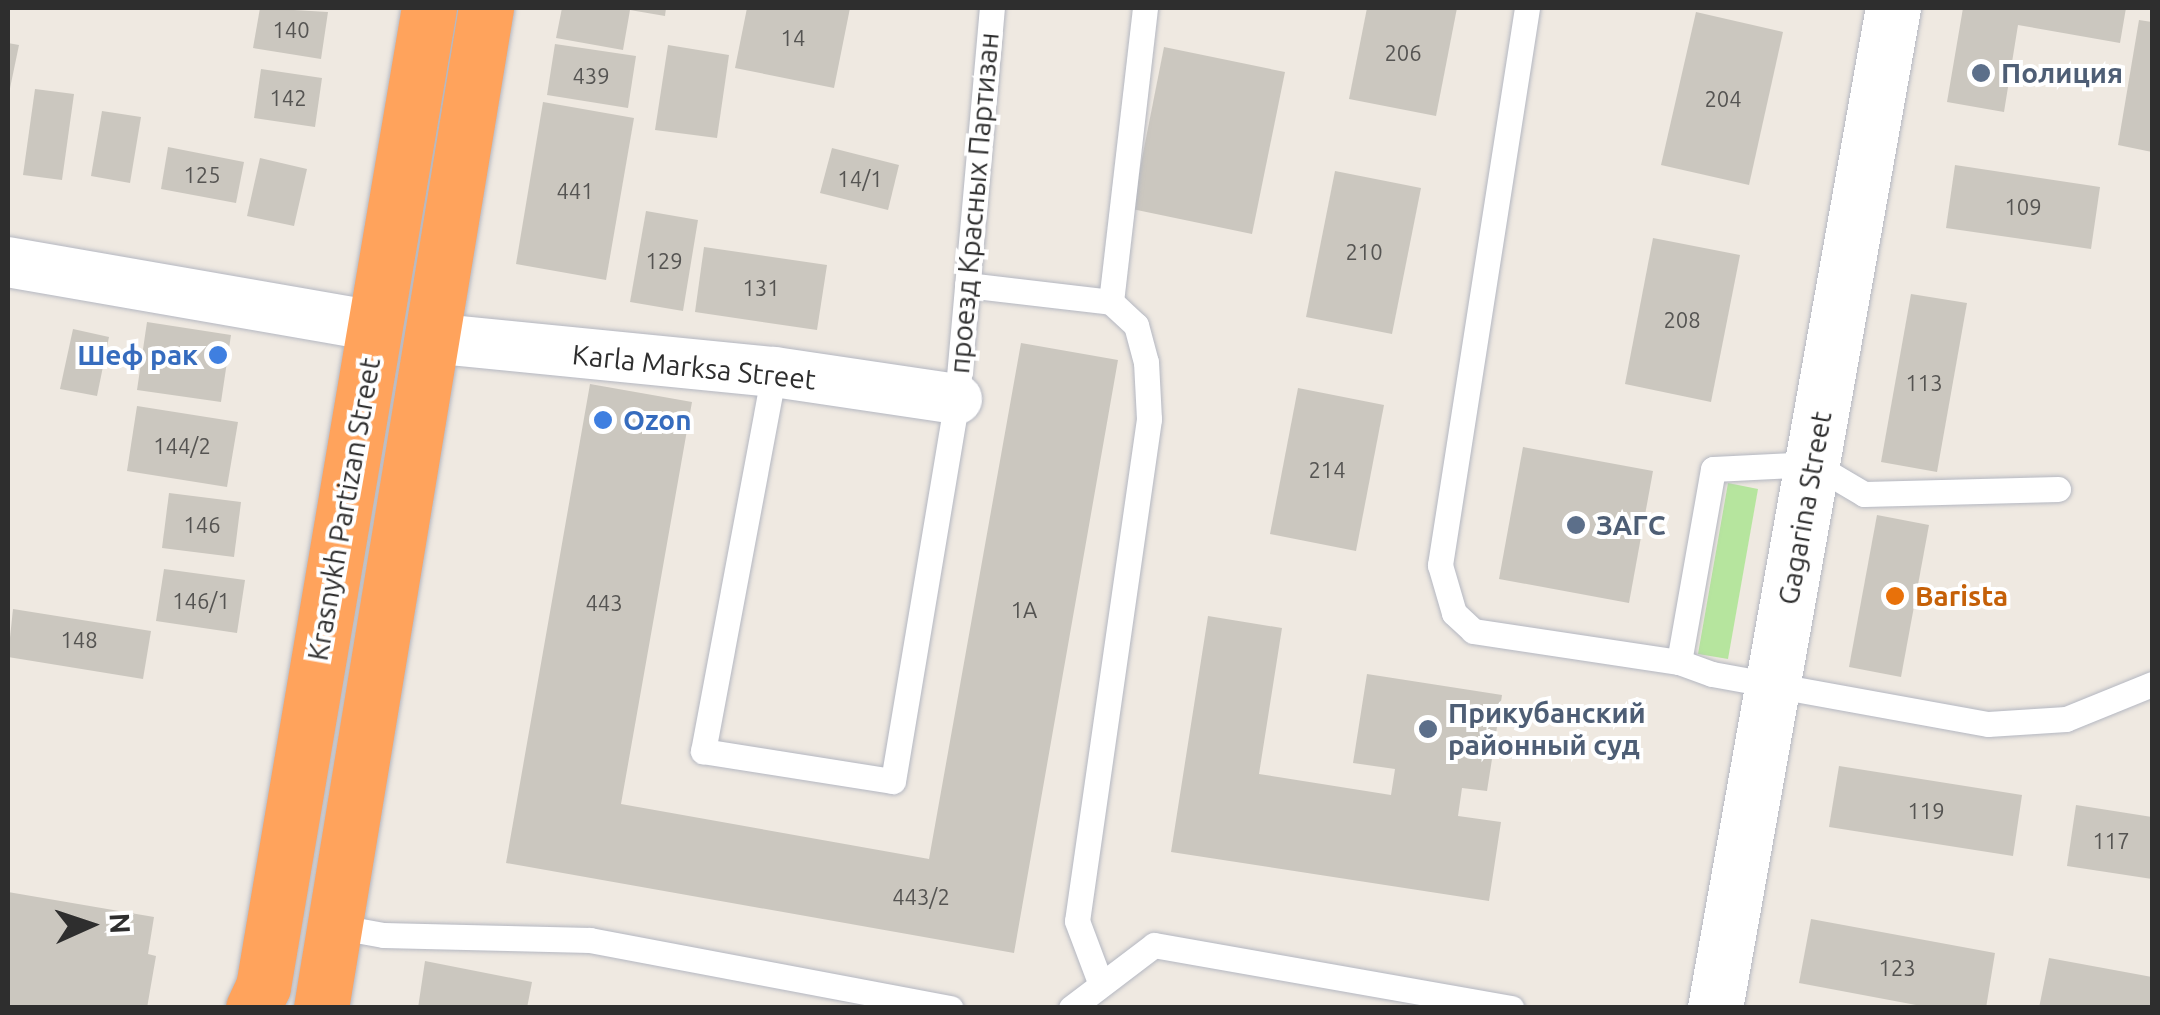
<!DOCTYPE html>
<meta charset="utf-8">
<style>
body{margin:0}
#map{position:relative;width:2160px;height:1015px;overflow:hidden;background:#efe9e1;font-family:Ubuntu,sans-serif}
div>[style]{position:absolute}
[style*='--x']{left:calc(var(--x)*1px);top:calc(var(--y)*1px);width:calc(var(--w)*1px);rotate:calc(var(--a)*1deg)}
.green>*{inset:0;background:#b6e59e}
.building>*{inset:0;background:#cbc7bf}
.roads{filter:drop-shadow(0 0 2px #b4b7c1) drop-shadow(0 0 2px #b4b7c1)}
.lane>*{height:25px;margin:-12.5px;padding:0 12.5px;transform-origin:12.5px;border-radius:12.5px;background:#fff}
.street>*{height:50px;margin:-25px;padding:0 25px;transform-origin:25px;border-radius:25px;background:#fff}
.secondary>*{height:55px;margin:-27.5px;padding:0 27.5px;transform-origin:27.5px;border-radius:27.5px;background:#fff}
.highway>*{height:55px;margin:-27.5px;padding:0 27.5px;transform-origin:27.5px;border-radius:27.5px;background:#ffa35c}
.dots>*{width:28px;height:28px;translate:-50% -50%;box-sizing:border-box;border:5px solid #fff;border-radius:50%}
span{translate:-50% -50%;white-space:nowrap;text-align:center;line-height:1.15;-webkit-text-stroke:8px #fff;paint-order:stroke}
.number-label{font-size:22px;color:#555452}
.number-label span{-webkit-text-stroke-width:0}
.service-label{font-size:28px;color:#4e5e75;font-weight:700}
.left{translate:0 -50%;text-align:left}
.street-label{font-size:28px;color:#2e2e2e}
.shop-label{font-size:28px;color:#366cbe;font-weight:700}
.right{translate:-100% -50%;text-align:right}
.food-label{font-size:28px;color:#c56008;font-weight:700}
.frame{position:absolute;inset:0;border:10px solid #2e2e2e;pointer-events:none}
.north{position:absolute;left:40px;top:875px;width:100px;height:100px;-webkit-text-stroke:8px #fff;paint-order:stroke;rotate:87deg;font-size:28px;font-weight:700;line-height:40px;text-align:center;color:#2e2e2e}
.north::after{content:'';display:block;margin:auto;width:35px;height:45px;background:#2e2e2e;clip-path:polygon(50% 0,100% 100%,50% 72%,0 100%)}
</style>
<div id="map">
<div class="green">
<div style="clip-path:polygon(1728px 483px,1758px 489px,1728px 659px,1698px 654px)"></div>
</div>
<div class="building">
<div style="clip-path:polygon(260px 8px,328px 12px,321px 59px,253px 48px)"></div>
<div style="clip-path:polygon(562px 8px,666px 8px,665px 16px,630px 10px,623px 50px,556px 38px)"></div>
<div style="clip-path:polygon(747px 8px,850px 8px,834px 88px,735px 68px)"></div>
<div style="clip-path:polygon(1367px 8px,1457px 8px,1436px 116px,1349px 99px)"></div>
<div style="clip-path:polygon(1963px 8px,2126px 8px,2120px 43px,2018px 25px,2004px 112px,1947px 102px)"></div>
<div style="clip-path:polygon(1696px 12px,1783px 32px,1749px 185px,1661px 165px)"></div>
<div style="clip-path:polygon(2139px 20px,2152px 22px,2152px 152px,2118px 145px)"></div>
<div style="clip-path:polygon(8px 43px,19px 45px,9px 93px,8px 93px)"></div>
<div style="clip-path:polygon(555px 44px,636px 56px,628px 108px,547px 95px)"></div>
<div style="clip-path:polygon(668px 45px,729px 55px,717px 138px,655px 130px)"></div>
<div style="clip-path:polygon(1164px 47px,1285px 72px,1252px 234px,1132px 209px)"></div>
<div style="clip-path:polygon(261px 69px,322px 78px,315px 127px,254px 118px)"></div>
<div style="clip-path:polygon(35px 89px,74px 94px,62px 180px,23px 175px)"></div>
<div style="clip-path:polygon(543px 102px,634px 118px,606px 280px,516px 264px)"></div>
<div style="clip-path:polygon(102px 111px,141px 117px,130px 183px,91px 176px)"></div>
<div style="clip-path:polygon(168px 147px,244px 162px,236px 203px,161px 189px)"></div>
<div style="clip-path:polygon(832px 148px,899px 165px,888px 210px,820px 193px)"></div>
<div style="clip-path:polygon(260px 158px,307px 169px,294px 226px,247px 216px)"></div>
<div style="clip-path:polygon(1955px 165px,2100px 187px,2091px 249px,1946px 228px)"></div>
<div style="clip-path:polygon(1335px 171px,1421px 188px,1392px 334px,1306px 317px)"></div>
<div style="clip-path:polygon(646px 211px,698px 220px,683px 311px,630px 302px)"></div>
<div style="clip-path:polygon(1653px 238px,1740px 255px,1711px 402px,1625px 384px)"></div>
<div style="clip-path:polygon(704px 247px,827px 265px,817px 330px,695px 312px)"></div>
<div style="clip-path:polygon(1911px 294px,1967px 303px,1937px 472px,1881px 462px)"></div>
<div style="clip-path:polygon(147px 322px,231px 335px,221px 402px,137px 390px)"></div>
<div style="clip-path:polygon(73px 329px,109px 337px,97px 396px,60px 389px)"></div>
<div style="clip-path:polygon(1021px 343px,1118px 360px,1014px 953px,506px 863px,590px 384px,692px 402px,621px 804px,929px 859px)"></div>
<div style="clip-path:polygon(1298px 388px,1384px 405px,1356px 551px,1270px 534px)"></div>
<div style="clip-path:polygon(137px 406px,238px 422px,227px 487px,127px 471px)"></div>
<div style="clip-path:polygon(1523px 447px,1653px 471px,1629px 603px,1499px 579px)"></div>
<div style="clip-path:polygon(169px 493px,241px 502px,234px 557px,162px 548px)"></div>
<div style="clip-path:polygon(1877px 515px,1929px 525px,1901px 677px,1849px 667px)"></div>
<div style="clip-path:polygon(164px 569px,245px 580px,237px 633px,156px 621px)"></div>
<div style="clip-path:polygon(13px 609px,151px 631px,143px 679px,8px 657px)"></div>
<div style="clip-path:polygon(1208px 616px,1282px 628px,1259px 774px,1391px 795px,1395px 769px,1353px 763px,1367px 674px,1502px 695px,1487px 791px,1462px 788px,1458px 816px,1501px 822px,1489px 901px,1171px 852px)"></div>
<div style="clip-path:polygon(1839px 766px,2022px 795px,2013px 856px,1829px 827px)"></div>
<div style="clip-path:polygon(2076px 805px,2152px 817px,2152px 879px,2067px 866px)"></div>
<div style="clip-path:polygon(8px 892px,154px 917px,148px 954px,156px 956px,147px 1008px,8px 1008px)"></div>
<div style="clip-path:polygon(1811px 919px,1995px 953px,1986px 1008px,1932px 1008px,1799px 983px)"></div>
<div style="clip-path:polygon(2049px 958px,2152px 977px,2152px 1008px,2039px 1008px)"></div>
<div style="clip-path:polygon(425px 961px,532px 982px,527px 1008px,418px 1008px)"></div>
</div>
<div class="roads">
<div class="lane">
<div style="--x:1527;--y:8;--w:564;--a:98.88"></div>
<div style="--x:1440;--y:565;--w:50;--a:73.7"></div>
<div style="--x:1454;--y:613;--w:26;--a:43"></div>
<div style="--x:1473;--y:631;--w:208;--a:8.6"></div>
<div style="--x:967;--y:285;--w:145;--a:6.7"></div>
<div style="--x:1111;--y:302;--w:34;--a:43"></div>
<div style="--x:1136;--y:325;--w:38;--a:75"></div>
<div style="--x:1146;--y:362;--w:57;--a:87"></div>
<div style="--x:1149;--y:419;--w:507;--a:98.16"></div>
<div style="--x:1077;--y:921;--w:68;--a:69.4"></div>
<div style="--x:1111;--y:302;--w:296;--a:-83.4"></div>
<div style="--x:774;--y:372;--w:386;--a:100.6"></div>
<div style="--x:703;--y:751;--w:192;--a:9"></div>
<div style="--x:893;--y:781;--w:387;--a:-80.5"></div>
<div style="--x:957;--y:399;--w:393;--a:-84.9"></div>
<div style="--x:2058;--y:489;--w:194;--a:178.5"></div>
<div style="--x:1864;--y:494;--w:59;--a:-149.5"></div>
<div style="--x:1813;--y:464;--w:100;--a:177.1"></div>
<div style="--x:1713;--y:469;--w:196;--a:100"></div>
<div style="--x:1679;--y:662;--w:35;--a:20"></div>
<div style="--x:1712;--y:674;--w:280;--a:10.3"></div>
<div style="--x:1988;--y:724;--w:78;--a:-3.7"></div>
<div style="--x:2066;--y:719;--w:93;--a:-22.1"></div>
<div style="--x:334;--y:926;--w:50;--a:10.4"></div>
<div style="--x:383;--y:935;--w:207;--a:1.4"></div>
<div style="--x:590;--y:940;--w:367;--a:10.7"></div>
<div style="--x:1071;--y:1008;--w:104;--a:-37.2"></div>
<div style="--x:1154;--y:945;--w:363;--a:10"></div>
</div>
<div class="street">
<div style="--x:8;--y:262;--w:373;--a:9.9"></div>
<div style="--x:431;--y:338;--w:345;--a:5.7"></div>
<div style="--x:774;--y:372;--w:185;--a:8.4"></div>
</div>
<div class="secondary">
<div style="--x:1715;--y:1008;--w:1016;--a:-79.91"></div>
</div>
<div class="highway">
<div style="--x:253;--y:1008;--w:23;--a:-65"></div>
<div style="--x:263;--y:987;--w:993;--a:-80.38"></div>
<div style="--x:321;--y:1008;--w:1014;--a:-80.63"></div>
</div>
</div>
<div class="dots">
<div style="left:1981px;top:73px;background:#5c6f8a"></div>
<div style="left:218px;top:355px;background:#3f7fe0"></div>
<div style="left:603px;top:420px;background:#3f7fe0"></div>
<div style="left:1576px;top:525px;background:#5c6f8a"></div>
<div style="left:1895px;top:596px;background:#e8710a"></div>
<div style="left:1428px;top:729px;background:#5c6f8a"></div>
</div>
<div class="number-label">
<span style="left:291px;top:30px">140</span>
<span style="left:793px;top:38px">14</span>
<span style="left:1403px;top:53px">206</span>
<span style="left:591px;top:76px">439</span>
<span style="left:288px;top:98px">142</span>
<span style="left:1723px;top:99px">204</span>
<span style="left:202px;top:175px">125</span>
<span style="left:860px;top:179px">14/1</span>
<span style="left:575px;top:191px">441</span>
<span style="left:2023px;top:207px">109</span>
<span style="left:1364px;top:252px">210</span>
<span style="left:664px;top:261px">129</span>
<span style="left:761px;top:288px">131</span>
<span style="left:1682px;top:320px">208</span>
<span style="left:1924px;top:383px">113</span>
<span style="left:182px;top:446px">144/2</span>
<span style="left:1327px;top:470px">214</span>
<span style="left:202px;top:525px">146</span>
<span style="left:201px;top:601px">146/1</span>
<span style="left:604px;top:603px">443</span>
<span style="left:1024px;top:610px">1А</span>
<span style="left:79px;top:640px">148</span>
<span style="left:1926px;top:811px">119</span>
<span style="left:2111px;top:841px">117</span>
<span style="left:921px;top:897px">443/2</span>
<span style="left:1897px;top:968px">123</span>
</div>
<div class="service-label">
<span class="left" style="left:2001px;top:73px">Полиция</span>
<span class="left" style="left:1596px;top:525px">ЗАГС</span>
<span class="left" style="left:1448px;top:729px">Прикубанский<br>районный суд</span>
</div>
<div class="street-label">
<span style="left:974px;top:203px;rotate:-85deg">проезд Красных Партизан</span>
<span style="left:694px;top:367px;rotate:6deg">Karla Marksa Street</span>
<span style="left:1805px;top:508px;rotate:-80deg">Gagarina Street</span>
<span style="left:344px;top:509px;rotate:-80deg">Krasnykh Partizan Street</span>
</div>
<div class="shop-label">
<span class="right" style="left:198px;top:355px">Шеф рак</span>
<span class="left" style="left:623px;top:420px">Ozon</span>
</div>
<div class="food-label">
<span class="left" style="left:1915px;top:596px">Barista</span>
</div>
<div class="frame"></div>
<div class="north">N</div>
</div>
